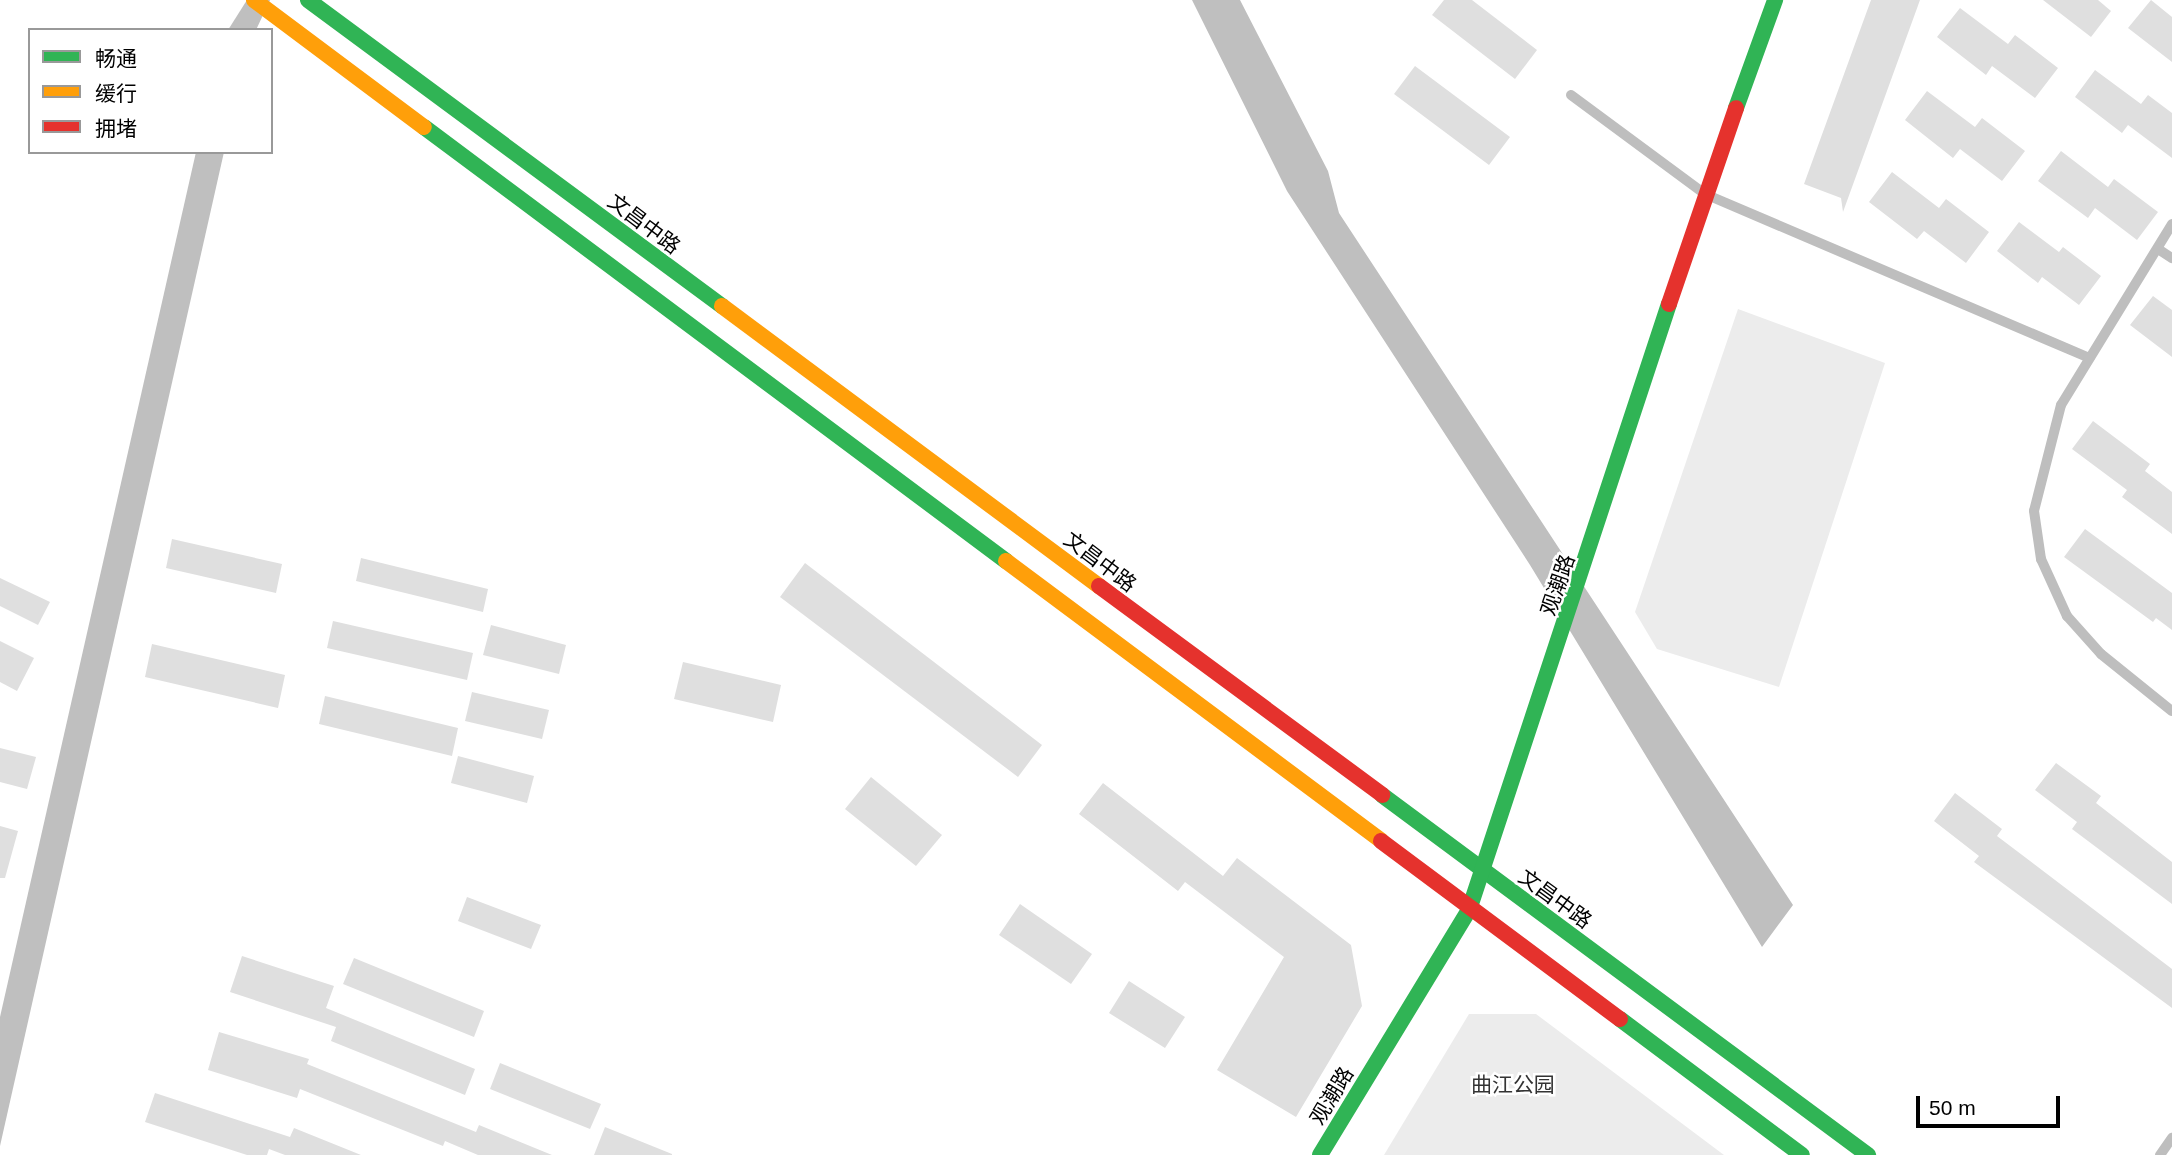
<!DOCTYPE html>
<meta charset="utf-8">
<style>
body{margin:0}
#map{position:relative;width:2172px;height:1155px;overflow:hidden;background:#fff;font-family:Arial,"Noto Sans SC",sans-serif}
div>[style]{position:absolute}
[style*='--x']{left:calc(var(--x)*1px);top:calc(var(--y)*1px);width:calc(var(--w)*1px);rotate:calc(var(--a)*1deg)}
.green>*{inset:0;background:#ececec}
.water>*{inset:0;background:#bfbfbf}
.building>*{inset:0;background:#dfdfdf}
.lane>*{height:10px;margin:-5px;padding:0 5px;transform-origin:5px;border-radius:5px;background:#bebebe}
.fast>*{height:16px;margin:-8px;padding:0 8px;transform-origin:8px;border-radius:8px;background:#30b455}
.slow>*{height:16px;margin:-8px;padding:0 8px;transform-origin:8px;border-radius:8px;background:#ff9f0a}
.jam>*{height:16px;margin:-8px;padding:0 8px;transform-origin:8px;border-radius:8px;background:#e5322d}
span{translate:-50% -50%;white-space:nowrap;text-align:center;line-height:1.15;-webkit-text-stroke:5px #fff;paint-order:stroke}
.street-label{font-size:21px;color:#000}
.park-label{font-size:21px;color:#333}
.legend{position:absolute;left:28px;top:28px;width:245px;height:126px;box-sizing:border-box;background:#fff;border:2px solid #999;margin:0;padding:9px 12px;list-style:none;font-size:21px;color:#000}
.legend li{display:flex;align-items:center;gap:14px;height:35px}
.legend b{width:35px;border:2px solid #999}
.scale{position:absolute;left:1916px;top:1096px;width:144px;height:32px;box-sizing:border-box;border:4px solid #000;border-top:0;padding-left:9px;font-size:21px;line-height:24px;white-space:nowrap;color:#000;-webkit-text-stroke:5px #fff;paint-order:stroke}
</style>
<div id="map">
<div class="green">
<div style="clip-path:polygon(1738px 309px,1885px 363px,1779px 687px,1657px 649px,1635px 612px)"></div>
<div style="clip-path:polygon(1469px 1014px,1536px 1014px,1724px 1155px,1384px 1155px)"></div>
</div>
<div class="water">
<div style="clip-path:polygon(247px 0,270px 0,256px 30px,228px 30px)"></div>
<div style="clip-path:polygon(1192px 0,1240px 0,1328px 171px,1339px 213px,1793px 905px,1762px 947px,1530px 565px,1287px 191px)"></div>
<div style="clip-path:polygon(196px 152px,224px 152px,0 1146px,0 1017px)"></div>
</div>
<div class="building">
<div style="clip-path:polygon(1444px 0,1472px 0,1537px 50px,1515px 79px,1432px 15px)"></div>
<div style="clip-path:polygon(1871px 0,1920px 0,1843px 212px,1841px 198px,1804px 184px)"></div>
<div style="clip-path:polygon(2043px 0,2098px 0,2111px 11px,2091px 37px)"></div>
<div style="clip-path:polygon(2151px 0,2172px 17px,2172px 62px,2128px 28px)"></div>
<div style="clip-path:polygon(1960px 8px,2008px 44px,2015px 35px,2058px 68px,2035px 98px,1992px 66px,1986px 75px,1937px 37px)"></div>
<div style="clip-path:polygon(1415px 66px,1510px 137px,1489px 165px,1394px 94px)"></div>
<div style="clip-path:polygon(2095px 70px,2141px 104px,2148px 95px,2172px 113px,2172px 158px,2128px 125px,2122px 133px,2075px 97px)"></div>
<div style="clip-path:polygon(1927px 91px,1975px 127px,1982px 118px,2025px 151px,2002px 181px,1960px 149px,1953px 158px,1905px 120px)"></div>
<div style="clip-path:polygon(2061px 151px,2108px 187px,2114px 179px,2158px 212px,2137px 240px,2095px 208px,2088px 218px,2038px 181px)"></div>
<div style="clip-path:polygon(1892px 172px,1939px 208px,1946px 199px,1989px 232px,1966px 263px,1924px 231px,1917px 239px,1869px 202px)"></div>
<div style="clip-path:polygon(2019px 222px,2059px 252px,2063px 247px,2101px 276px,2079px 305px,2042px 277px,2038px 283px,1997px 251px)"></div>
<div style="clip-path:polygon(2153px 296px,2172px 310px,2172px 357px,2130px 325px)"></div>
<div style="clip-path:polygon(2093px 421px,2150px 464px,2145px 471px,2172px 492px,2172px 534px,2122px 497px,2127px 490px,2072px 449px)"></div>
<div style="clip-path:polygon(2085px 529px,2172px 593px,2172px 630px,2156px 618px,2153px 622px,2064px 557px)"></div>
<div style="clip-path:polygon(172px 539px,282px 564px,276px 593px,166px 568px)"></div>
<div style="clip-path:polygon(361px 558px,488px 589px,483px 612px,356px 581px)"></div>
<div style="clip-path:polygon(805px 563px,1042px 745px,1018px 777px,780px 597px)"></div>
<div style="clip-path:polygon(0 578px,50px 602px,38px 625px,0 606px)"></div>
<div style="clip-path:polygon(333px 621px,473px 653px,467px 680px,327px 648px)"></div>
<div style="clip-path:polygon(491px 625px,566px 645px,559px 674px,483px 655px)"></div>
<div style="clip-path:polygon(0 641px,34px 658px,17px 691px,0 682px)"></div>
<div style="clip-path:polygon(152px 644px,285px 675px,278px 708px,145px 677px)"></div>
<div style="clip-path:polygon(683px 662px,781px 685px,773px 722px,674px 699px)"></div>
<div style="clip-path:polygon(472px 692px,549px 710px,542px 739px,465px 721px)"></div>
<div style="clip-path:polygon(325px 696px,458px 728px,452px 756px,319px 724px)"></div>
<div style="clip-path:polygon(0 748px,36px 757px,27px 789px,0 782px)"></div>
<div style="clip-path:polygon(458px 756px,534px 776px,527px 803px,451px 783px)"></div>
<div style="clip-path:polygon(2056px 763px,2101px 796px,2096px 803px,2172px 862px,2172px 904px,2072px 829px,2077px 822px,2035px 790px)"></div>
<div style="clip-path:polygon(871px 777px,942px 835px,916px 866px,845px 809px)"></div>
<div style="clip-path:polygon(1103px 783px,1223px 876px,1237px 858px,1351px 945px,1362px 1006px,1296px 1117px,1217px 1070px,1284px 957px,1185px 882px,1178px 891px,1079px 814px)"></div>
<div style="clip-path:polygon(1955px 793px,2002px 829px,1997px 836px,2172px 969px,2172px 1008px,1974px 862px,1979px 856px,1934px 821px)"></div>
<div style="clip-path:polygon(0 826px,18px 831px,5px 878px,0 878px)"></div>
<div style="clip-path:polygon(467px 897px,541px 925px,531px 949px,458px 921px)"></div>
<div style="clip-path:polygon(1020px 904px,1092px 954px,1071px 984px,999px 935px)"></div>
<div style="clip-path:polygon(242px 956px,334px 986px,326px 1008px,475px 1069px,465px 1095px,331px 1041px,336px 1027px,230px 992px)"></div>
<div style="clip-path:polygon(354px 958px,484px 1011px,474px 1037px,343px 984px)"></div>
<div style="clip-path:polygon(1129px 981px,1185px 1017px,1165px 1048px,1109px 1013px)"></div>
<div style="clip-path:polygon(219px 1032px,309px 1059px,307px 1064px,476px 1132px,479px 1125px,552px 1155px,478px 1155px,445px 1141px,443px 1146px,300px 1089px,297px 1098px,208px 1070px)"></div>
<div style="clip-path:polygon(500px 1063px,601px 1104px,590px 1129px,490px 1089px)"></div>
<div style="clip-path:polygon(155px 1093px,290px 1137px,294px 1128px,361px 1155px,285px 1155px,269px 1149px,267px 1155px,247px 1155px,145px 1122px)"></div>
<div style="clip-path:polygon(605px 1127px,672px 1154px,672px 1155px,594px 1155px)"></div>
</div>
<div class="lane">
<div style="--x:1571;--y:95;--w:167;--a:36.5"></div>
<div style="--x:1705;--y:194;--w:418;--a:23.1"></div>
<div style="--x:2172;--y:224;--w:212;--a:121.5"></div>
<div style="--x:2061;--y:405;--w:109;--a:104.3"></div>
<div style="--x:2034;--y:511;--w:49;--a:81.7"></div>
<div style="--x:2041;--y:559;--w:63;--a:65.5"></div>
<div style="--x:2067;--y:616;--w:51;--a:48.2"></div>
<div style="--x:2101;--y:654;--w:91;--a:38.8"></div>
<div style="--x:2158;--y:249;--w:17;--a:33"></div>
<div style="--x:2160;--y:1155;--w:21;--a:-55"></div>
</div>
<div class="fast">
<div style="--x:308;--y:0;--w:515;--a:36.47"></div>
<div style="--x:1736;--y:108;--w:115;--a:-70.1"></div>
<div style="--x:424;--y:127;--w:726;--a:36.71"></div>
<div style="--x:1382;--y:795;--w:605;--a:36.53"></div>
<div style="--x:1620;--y:1019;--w:227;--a:36.8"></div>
<div style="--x:1320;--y:1155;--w:287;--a:-58.7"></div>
<div style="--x:1469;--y:910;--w:638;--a:-71.74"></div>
</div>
<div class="slow">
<div style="--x:254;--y:0;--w:212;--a:36.8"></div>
<div style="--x:722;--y:306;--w:470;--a:36.6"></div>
<div style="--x:1006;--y:561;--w:468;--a:36.7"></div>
</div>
<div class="jam">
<div style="--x:1669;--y:304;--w:207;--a:-71.1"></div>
<div style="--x:1099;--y:586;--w:352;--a:36.4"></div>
<div style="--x:1381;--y:841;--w:298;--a:36.7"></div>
</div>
<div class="street-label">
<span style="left:644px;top:224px;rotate:37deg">文昌中路</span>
<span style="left:1100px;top:562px;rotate:37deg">文昌中路</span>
<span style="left:1558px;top:585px;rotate:-71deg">观潮路</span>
<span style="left:1555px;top:899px;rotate:36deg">文昌中路</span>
<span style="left:1332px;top:1096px;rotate:-59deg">观潮路</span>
</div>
<div class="park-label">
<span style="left:1513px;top:1085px">曲江公园</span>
</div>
<ul class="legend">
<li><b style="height:9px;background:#30b455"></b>畅通</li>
<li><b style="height:9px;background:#ff9f0a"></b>缓行</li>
<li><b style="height:9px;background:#e5322d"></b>拥堵</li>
</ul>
<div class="scale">50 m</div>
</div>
